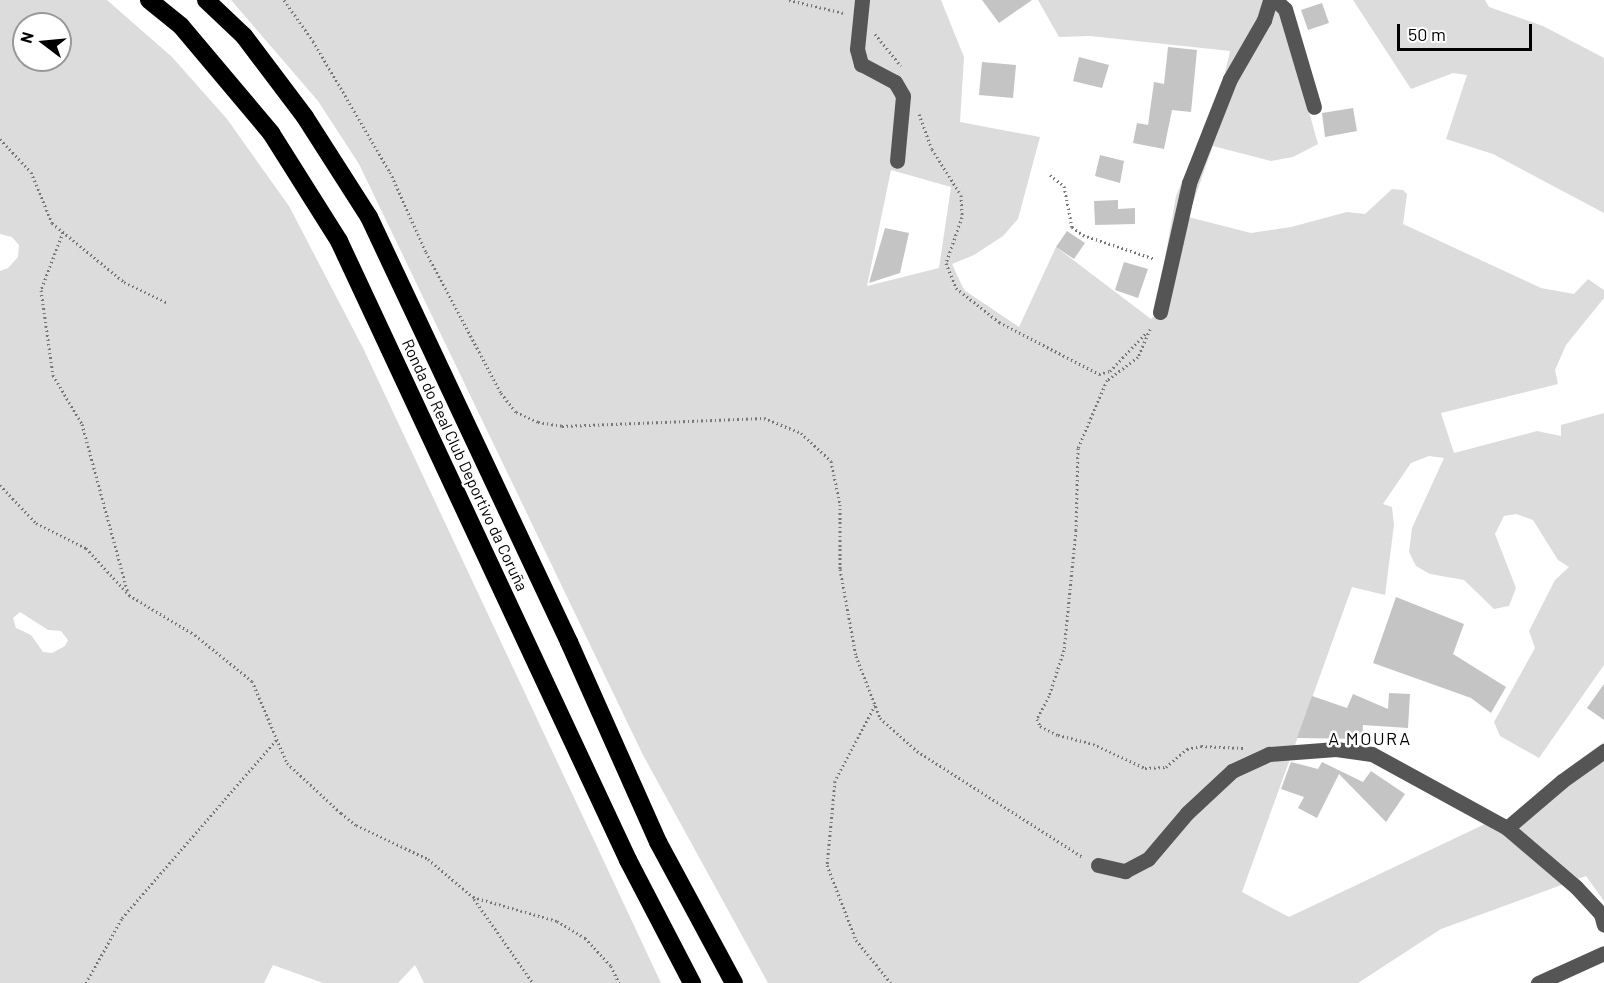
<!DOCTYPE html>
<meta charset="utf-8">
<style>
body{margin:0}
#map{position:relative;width:1604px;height:983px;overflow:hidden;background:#fff;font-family:Barlow,sans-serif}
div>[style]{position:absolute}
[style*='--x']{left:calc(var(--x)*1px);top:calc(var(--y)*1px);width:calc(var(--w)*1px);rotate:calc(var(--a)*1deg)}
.green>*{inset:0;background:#dcdcdc}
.building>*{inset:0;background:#c4c4c4}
.path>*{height:3px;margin-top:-1.5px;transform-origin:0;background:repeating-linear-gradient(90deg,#777 0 1.5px,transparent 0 4.5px)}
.minor>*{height:15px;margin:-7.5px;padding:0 7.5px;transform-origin:7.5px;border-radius:7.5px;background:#555}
.highway>*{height:18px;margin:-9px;padding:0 9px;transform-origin:9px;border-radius:9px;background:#000}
span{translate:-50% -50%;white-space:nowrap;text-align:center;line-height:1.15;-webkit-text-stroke:5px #fff;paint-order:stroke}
.street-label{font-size:16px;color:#000}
.neighbourhood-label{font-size:18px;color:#000;letter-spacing:1.5px}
.north{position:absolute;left:12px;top:12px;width:60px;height:60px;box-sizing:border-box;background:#fff;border:2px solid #999;border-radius:50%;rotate:286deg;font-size:16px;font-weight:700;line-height:24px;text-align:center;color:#000}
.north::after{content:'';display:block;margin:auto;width:21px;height:27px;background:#000;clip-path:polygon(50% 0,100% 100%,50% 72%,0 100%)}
.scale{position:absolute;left:1397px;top:24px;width:135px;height:27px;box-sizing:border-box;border:3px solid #000;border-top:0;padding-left:8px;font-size:18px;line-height:21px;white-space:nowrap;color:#000;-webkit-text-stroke:4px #fff;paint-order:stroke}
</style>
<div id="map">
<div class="green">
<div style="clip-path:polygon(evenodd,0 0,107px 0,172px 57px,227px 119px,289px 206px,363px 348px,661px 983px,424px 983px,415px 965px,398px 983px,323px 983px,273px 965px,264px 983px,0 983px,0 271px,8px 268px,18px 257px,19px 245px,12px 237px,0 234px,0 0,24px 24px,60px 24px,60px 60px,24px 60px,24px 24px,0 0,20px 612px,48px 630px,61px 631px,68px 640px,65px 646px,52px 653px,43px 652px,31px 635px,16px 628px,13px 618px,20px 612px)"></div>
<div style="clip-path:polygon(evenodd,231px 0,941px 0,964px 57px,960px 122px,1040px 137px,1018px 219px,1003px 236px,974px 255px,952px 264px,964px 290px,1019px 327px,1056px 247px,1151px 319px,1155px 315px,1176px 196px,1222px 86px,1230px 51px,1090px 36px,1059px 37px,1038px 0,1278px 0,1318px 144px,1293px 157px,1271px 161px,1213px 146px,1188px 217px,1251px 233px,1291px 227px,1347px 212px,1365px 214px,1392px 189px,1403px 190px,1407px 194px,1403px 224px,1541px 288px,1574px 294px,1588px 279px,1604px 290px,1604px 298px,1566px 345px,1555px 370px,1558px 384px,1441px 413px,1454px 453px,1537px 431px,1561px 436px,1561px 425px,1604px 413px,1604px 665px,1539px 758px,1500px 736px,1494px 722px,1535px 648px,1529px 631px,1555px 580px,1569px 567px,1558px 560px,1533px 520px,1516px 514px,1504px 516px,1495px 534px,1516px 588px,1509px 606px,1494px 609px,1464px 580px,1430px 574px,1416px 566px,1409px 552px,1412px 528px,1444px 458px,1429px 456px,1411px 463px,1383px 504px,1392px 507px,1394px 525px,1385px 595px,1352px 587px,1242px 892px,1289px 917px,1485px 824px,1502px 834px,1559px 775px,1604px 742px,1604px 901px,1586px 876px,1441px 929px,1358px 983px,768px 983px,643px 755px,359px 164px,318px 101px,231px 0,891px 170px,951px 187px,939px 268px,867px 286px,891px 170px)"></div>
<div style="clip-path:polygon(1353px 0,1485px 0,1489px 7px,1543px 26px,1604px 58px,1604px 213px,1493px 154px,1446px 139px,1467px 75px,1453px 73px,1411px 89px)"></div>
</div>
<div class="building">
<div style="clip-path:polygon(982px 0,1032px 0,999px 23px)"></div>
<div style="clip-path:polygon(1322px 3px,1329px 23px,1308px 30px,1301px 10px)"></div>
<div style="clip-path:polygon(1168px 47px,1197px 50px,1191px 112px,1172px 110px,1164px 149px,1133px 143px,1137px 123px,1148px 125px,1154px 82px,1164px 84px)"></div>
<div style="clip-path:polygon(1079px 57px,1109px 65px,1102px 88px,1073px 81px)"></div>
<div style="clip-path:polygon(982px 62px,1016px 65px,1013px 98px,979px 95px)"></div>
<div style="clip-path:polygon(1353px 108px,1357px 131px,1325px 137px,1322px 113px)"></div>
<div style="clip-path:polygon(1100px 155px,1124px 161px,1120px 183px,1095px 176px)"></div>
<div style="clip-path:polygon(1118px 200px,1118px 209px,1135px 208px,1135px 224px,1095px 225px,1094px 201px)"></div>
<div style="clip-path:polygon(885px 228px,909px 233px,900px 273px,869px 283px)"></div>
<div style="clip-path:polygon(1067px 231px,1085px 243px,1074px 259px,1056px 247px)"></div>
<div style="clip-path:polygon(1124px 262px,1148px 269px,1138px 298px,1115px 290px)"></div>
<div style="clip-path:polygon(1396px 597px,1464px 624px,1453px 654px,1506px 687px,1491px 713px,1471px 698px,1373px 663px)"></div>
<div style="clip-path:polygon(1604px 684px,1604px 720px,1587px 708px)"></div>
<div style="clip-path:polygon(1389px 693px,1410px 694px,1408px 728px,1363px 725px,1362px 739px,1297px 738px,1312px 696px,1347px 708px,1353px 694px,1388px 709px)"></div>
<div style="clip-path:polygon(1291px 762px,1318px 769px,1322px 762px,1363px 782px,1371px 771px,1405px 794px,1386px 822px,1339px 774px,1317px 818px,1298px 808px,1304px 797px,1281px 789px)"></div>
</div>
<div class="path">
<div style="--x:284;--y:0;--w:50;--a:54.7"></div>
<div style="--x:313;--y:41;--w:152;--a:59.6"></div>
<div style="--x:390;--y:172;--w:88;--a:65.8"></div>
<div style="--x:426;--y:252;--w:160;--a:62"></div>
<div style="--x:501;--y:393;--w:24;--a:52"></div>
<div style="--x:516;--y:412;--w:24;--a:24"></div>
<div style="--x:538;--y:422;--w:24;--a:9"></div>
<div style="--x:562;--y:426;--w:202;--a:-2.3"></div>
<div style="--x:764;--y:418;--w:40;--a:22"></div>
<div style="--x:801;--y:433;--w:41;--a:43"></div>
<div style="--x:831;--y:461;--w:44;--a:78.2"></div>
<div style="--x:840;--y:504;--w:65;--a:90"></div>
<div style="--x:840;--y:569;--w:88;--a:79.6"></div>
<div style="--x:856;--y:656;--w:66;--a:68.8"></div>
<div style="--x:880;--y:718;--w:50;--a:41.7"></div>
<div style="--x:917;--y:751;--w:197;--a:32.6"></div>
<div style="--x:789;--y:0;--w:57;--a:13.3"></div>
<div style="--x:875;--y:34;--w:41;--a:50.9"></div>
<div style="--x:919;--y:114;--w:37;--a:70"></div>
<div style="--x:932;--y:149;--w:54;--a:57.8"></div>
<div style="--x:961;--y:195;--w:22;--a:87"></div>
<div style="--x:962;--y:217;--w:49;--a:109.2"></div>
<div style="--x:946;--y:263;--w:27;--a:68"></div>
<div style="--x:956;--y:288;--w:55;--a:38.3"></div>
<div style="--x:999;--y:322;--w:113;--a:27.5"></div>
<div style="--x:1099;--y:374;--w:11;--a:-15"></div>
<div style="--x:1110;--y:371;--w:52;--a:-46.5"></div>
<div style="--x:0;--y:139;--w:45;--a:46.8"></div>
<div style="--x:31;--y:172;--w:55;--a:67.6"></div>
<div style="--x:52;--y:223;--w:93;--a:39.3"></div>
<div style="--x:124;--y:282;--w:47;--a:25.5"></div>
<div style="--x:1050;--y:175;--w:18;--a:38"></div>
<div style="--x:1064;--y:186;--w:42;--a:79"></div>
<div style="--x:1072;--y:227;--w:14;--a:36"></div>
<div style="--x:1083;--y:235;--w:76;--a:18.4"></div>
<div style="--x:63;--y:232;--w:62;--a:110.8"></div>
<div style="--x:41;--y:290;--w:86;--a:82"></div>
<div style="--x:53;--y:375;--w:57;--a:59.4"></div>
<div style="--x:82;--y:424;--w:175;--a:74.8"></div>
<div style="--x:1150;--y:329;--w:30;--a:113"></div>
<div style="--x:1138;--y:357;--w:39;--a:143"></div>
<div style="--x:1107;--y:380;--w:74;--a:113.1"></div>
<div style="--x:1078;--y:448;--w:82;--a:91.4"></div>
<div style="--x:1076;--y:530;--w:121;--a:95.7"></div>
<div style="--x:1064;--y:650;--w:48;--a:108.1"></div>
<div style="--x:1049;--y:696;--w:26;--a:118"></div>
<div style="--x:1037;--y:719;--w:8;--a:67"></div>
<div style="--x:1040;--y:726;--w:20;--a:27"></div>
<div style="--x:1058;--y:735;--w:36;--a:14"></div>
<div style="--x:1093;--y:744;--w:57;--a:24.8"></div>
<div style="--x:1145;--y:768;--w:21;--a:-3"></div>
<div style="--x:1166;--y:767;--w:28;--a:-41"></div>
<div style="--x:1187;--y:749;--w:14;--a:-12"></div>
<div style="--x:1201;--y:746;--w:42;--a:2.7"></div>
<div style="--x:0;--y:485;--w:52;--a:46.5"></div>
<div style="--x:36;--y:523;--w:56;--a:26.6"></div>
<div style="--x:86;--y:548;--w:64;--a:47.5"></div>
<div style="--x:129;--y:595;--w:77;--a:31.2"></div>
<div style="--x:195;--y:635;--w:73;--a:38.9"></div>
<div style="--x:252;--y:681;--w:89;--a:66.9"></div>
<div style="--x:287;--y:763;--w:74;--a:42.8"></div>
<div style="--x:341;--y:813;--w:19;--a:39"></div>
<div style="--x:356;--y:825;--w:80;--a:25.3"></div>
<div style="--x:428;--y:859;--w:59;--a:40.2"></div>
<div style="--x:473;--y:897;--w:87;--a:15.9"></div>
<div style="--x:557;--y:921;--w:33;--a:31"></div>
<div style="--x:585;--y:938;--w:38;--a:47"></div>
<div style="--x:611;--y:966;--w:19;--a:65"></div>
<div style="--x:875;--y:705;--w:86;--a:117.8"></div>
<div style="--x:835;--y:781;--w:84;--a:95.4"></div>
<div style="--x:827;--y:865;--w:80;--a:68.9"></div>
<div style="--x:856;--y:940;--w:55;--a:50.9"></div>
<div style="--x:474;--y:899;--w:103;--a:54.9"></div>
<div style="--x:86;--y:983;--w:74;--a:-61"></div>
<div style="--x:122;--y:918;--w:237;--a:-49.1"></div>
</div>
<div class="minor">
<div style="--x:862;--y:0;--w:49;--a:95.8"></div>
<div style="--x:857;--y:49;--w:16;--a:75"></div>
<div style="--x:861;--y:64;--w:38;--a:28"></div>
<div style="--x:895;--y:82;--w:16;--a:60"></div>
<div style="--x:903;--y:96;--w:65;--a:95.3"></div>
<div style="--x:1275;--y:0;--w:13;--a:42"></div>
<div style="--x:1285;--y:9;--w:102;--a:73.5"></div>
<div style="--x:1160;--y:312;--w:132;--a:-77.3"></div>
<div style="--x:1189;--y:183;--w:112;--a:-68.5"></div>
<div style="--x:1230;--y:79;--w:68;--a:-60"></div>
<div style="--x:1264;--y:20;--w:21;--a:-73"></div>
<div style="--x:1507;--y:828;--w:72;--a:-40.5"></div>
<div style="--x:1562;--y:781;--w:52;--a:-35.5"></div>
<div style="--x:1098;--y:865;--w:28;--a:13"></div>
<div style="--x:1125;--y:871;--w:26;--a:-28"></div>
<div style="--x:1148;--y:859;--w:60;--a:-49.7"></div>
<div style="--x:1187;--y:813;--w:62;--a:-43"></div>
<div style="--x:1232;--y:771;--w:41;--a:-24.7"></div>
<div style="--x:1269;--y:754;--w:67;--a:-4.3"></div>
<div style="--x:1336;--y:749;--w:36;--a:8"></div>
<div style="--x:1372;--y:754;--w:154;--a:28.7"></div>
<div style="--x:1507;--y:828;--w:91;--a:40.5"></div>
<div style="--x:1576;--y:887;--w:37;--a:47"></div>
<div style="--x:1601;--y:914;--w:11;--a:75"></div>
<div style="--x:1538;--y:983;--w:72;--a:-24.4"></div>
</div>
<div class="highway">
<div style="--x:149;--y:0;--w:41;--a:39.1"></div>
<div style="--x:181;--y:26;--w:140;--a:49.9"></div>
<div style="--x:271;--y:133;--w:128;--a:57.8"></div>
<div style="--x:339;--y:241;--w:683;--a:64.97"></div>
<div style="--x:628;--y:860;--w:139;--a:62.5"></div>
<div style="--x:206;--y:0;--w:52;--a:43.5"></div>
<div style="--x:244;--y:36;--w:101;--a:53"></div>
<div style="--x:305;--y:117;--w:119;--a:57.4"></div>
<div style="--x:369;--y:217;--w:470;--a:64.8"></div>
<div style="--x:569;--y:642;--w:219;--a:66"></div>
<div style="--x:658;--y:842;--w:160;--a:61.7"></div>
</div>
<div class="street-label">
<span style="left:465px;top:465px;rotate:65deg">Ronda do Real Club Deportivo da Coruña</span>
</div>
<div class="neighbourhood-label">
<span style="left:1370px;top:738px">A MOURA</span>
</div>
<div class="north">N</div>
<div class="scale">50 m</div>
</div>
